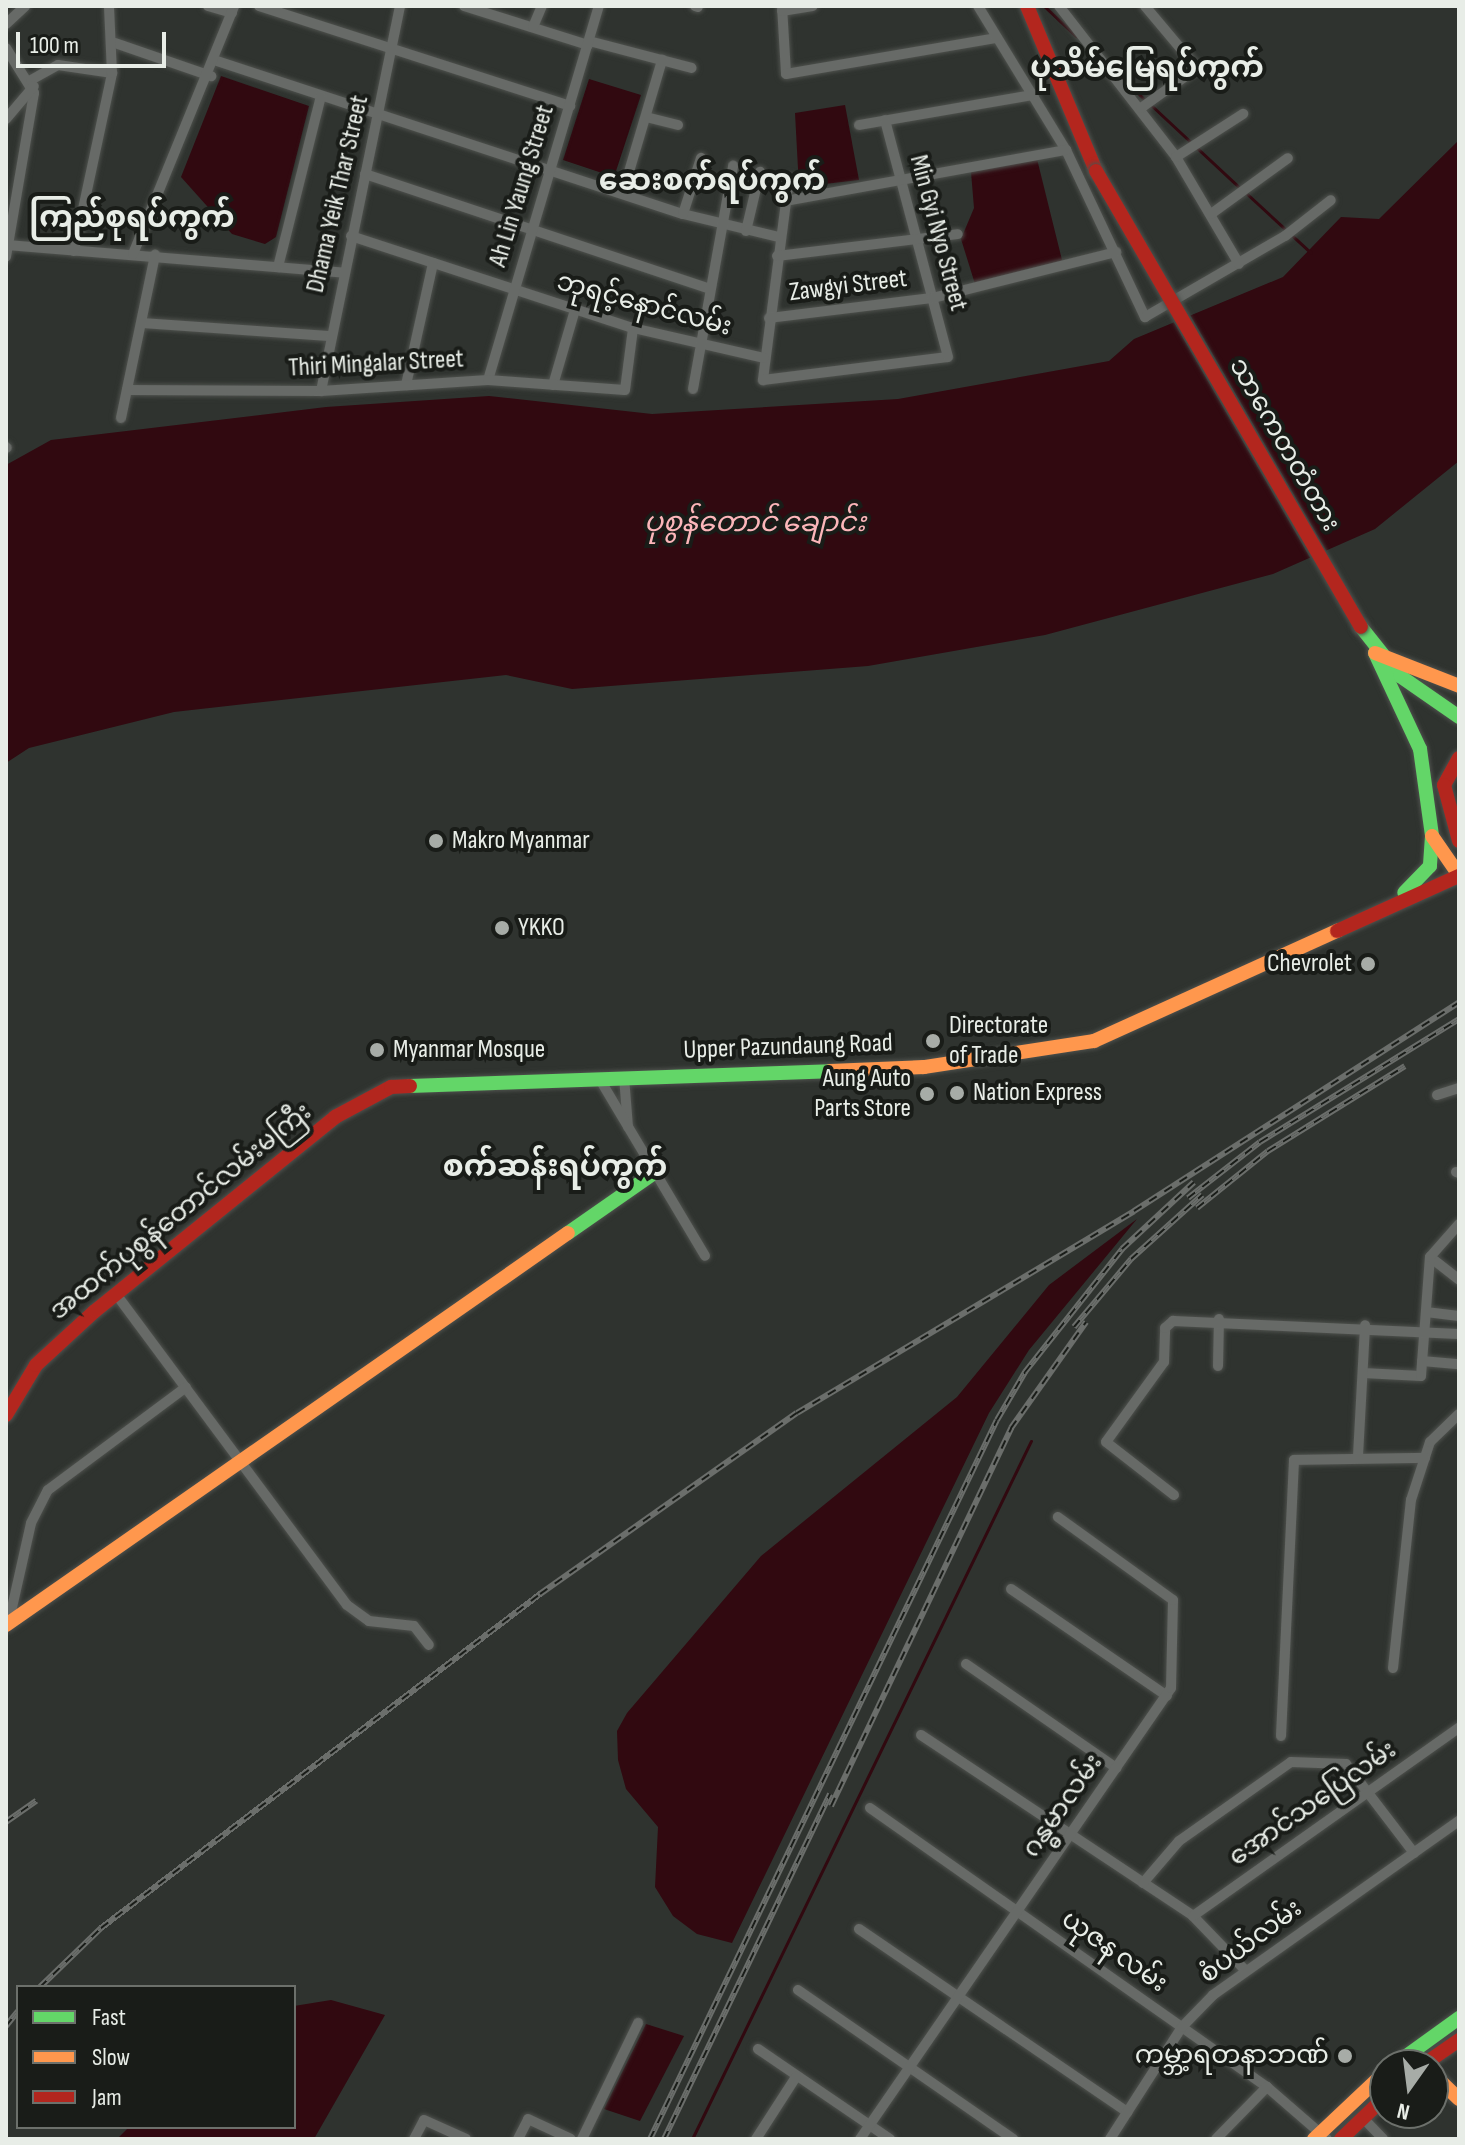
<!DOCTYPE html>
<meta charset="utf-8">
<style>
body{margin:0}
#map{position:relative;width:1465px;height:2145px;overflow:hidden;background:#2f332f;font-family:"Sofia Sans Condensed","Noto Sans Myanmar",sans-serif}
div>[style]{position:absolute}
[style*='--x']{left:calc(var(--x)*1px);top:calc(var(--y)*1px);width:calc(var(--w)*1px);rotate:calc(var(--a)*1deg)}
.water>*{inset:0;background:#310910}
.pier>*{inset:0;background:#2f332f}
.stream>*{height:3px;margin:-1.5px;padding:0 1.5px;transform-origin:1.5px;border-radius:1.5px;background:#310910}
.roads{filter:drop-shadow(0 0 2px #4e514d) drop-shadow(0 0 2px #4e514d)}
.street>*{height:10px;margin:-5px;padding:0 5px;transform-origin:5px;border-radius:5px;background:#676a67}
.fast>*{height:14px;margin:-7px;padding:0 7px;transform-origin:7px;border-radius:7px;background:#63d668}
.slow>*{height:14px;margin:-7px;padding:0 7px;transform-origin:7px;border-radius:7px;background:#ff974d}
.jam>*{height:14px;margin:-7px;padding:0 7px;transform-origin:7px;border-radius:7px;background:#b3261e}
.rail>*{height:6px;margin-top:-3px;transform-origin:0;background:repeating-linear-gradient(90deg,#191c18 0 9px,#6b6e6b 0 18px);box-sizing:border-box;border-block:2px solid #6b6e6b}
.bridges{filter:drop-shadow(0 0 2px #4e514d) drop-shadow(0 0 2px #4e514d)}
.jam-bridge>*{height:14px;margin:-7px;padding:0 7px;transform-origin:7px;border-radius:7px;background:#b3261e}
.dots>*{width:22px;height:22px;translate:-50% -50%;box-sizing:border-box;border:4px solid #191c18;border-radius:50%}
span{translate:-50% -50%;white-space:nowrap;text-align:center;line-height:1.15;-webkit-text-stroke:8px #191c18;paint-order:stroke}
.street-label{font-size:26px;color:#e8ede7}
.poi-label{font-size:26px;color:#e8ede7}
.left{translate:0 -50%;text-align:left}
.right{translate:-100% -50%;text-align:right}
.water-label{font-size:28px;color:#fcb6ba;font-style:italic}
.quarter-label{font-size:30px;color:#e8ede7;font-weight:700}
.frame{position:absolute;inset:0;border:8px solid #e8ede7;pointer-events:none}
.legend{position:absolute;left:16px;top:1985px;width:280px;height:144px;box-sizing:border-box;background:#191c18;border:2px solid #6c706b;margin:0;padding:10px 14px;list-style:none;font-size:24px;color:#e8ede7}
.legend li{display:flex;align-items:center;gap:16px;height:40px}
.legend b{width:40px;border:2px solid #6c706b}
.north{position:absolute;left:1369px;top:2049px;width:80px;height:80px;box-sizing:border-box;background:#191c18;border:2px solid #6c706b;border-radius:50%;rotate:194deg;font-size:22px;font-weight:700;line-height:32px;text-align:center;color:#e8ede7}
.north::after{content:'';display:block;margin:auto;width:28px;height:36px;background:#a7aca7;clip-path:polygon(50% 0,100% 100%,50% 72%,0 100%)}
.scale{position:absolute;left:16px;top:32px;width:150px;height:36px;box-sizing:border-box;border:4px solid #e8ede7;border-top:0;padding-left:10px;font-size:24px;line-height:28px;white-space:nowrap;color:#e8ede7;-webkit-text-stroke:6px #191c18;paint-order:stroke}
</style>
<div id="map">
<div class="water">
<div style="clip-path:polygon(221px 76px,309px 106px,276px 237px,265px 244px,232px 234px,181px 177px)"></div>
<div style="clip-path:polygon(589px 79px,641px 95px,614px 177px,563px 160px)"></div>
<div style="clip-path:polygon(845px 105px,859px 180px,799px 187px,795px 113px)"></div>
<div style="clip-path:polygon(1459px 140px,1459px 461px,1375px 529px,1273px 574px,1045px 635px,868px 666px,572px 689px,506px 675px,174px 712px,29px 748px,6px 763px,6px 465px,51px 440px,326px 407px,489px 396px,652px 414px,898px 399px,1109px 361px,1134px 339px,1283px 277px,1341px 217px,1379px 219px)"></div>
<div style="clip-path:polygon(1037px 159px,1063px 264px,975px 284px,961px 239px,974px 208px,971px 172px)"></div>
<div style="clip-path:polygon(1137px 1219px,1029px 1350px,989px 1413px,732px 1943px,697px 1934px,673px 1916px,655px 1887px,658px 1827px,626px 1789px,618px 1760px,617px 1731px,627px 1713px,761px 1556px,957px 1397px,1049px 1285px)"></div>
<div style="clip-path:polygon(331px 2000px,385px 2015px,314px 2139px,117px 2139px,129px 2127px,294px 2127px,294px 2006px)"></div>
<div style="clip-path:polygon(646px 2024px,684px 2036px,640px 2121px,604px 2109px)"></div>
</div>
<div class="pier">
<div style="clip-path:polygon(1189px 313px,1328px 554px,1312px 561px,1172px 319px)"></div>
</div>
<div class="stream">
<div style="--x:1044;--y:6;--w:44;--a:43.2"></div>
<div style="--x:1117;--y:73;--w:40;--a:44"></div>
<div style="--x:1152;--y:106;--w:120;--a:43"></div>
<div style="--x:1246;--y:193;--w:88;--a:42.7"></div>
<div style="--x:692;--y:2139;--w:776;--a:-64.1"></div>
</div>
<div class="roads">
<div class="street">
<div style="--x:208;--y:6;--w:25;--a:16"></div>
<div style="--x:259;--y:6;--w:327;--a:17.8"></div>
<div style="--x:464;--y:6;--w:130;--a:17.5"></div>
<div style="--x:695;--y:6;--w:3;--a:18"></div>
<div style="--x:782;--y:6;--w:68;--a:86.6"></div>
<div style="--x:786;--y:74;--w:214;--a:-9.7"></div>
<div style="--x:978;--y:6;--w:169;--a:58.6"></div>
<div style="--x:1066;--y:150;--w:185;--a:64.7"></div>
<div style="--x:1145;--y:317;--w:162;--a:-30.1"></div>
<div style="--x:1285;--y:236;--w:58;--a:-38"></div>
<div style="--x:1059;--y:6;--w:191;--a:52.2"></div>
<div style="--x:1176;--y:157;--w:124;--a:59.5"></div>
<div style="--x:782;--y:11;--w:31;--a:-9"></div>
<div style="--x:6;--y:24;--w:26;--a:-43"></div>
<div style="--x:533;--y:27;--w:23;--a:-67"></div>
<div style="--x:589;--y:41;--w:106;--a:14.7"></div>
<div style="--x:115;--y:43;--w:102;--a:19"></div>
<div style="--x:6;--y:48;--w:53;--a:58.1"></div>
<div style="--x:34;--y:93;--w:166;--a:99.7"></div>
<div style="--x:217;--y:61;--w:490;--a:18.2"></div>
<div style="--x:683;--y:214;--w:99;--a:13.5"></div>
<div style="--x:31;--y:80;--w:31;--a:-29"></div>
<div style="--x:58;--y:65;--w:55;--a:8.4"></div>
<div style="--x:1141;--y:108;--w:69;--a:-35.5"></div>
<div style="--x:1197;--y:68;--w:81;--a:-130"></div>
<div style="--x:646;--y:117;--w:33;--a:14"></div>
<div style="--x:6;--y:119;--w:43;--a:-49.7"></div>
<div style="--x:859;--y:125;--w:177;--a:-9.8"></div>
<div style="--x:1176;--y:157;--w:80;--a:-32.7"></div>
<div style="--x:365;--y:174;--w:360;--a:18.4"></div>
<div style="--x:789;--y:179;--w:203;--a:97.4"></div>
<div style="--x:763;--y:380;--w:186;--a:-7.1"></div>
<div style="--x:948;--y:357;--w:245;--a:-104.9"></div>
<div style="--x:623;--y:192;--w:138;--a:-73.5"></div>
<div style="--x:785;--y:201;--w:286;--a:-10.3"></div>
<div style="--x:683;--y:214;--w:59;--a:-72.2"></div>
<div style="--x:1211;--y:214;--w:95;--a:-36"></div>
<div style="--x:746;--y:231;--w:61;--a:-76.7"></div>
<div style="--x:351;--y:236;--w:297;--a:18.1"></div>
<div style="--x:633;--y:328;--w:134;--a:12.9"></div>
<div style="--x:6;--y:245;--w:338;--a:4.7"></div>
<div style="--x:74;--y:251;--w:182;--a:-77.9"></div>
<div style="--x:112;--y:73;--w:67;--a:-92.6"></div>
<div style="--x:133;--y:254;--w:268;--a:-67.8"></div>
<div style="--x:777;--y:256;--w:182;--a:-6.9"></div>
<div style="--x:278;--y:267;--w:176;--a:-75.9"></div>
<div style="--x:769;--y:318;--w:165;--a:-7"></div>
<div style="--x:933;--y:298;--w:189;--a:-14.1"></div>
<div style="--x:142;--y:323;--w:187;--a:4"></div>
<div style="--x:488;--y:380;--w:390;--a:-73.5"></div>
<div style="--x:406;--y:385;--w:125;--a:-77.5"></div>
<div style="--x:553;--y:385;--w:78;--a:-73.7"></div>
<div style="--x:693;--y:389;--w:227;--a:-79.8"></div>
<div style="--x:127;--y:390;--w:194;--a:0.3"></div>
<div style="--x:321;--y:391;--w:167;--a:-3.8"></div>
<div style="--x:488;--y:380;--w:137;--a:4.2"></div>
<div style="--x:625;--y:390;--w:63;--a:-82.6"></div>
<div style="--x:321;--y:391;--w:393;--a:-78.4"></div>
<div style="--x:121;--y:418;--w:167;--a:-78.2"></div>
<div style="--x:6;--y:447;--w:1;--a:45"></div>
<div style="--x:624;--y:1077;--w:50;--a:85.4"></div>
<div style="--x:599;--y:1078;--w:207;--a:59.2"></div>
<div style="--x:1437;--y:1095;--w:23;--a:-18"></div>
<div style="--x:1456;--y:1172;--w:3;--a:18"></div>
<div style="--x:1430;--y:1257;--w:37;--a:38"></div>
<div style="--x:116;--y:1294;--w:387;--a:53.4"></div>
<div style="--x:347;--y:1605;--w:27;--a:36"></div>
<div style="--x:369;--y:1621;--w:45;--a:6.3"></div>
<div style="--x:414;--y:1626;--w:24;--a:52"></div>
<div style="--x:1426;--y:1312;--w:33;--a:7"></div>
<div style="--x:1422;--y:1361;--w:37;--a:5"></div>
<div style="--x:1218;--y:1366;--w:47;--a:-88.8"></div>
<div style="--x:1363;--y:1373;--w:58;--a:3"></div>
<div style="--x:1421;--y:1376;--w:119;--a:-85.7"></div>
<div style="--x:1430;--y:1257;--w:44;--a:-48.7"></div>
<div style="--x:1358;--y:1456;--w:131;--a:-86.9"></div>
<div style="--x:1174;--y:1495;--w:86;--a:-142.1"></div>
<div style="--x:1106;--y:1442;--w:99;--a:-54.1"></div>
<div style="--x:1164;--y:1362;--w:34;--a:-88"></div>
<div style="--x:1165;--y:1328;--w:11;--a:-41"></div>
<div style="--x:1173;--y:1321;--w:286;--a:2.6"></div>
<div style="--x:1011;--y:1589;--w:189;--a:34.4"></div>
<div style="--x:9;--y:1621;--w:100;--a:-77.3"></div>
<div style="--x:31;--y:1523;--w:37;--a:-63"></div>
<div style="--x:48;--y:1490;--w:172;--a:-36.7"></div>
<div style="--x:966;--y:1664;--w:183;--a:34.7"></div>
<div style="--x:1393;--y:1668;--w:169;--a:-83.9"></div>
<div style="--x:1411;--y:1500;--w:61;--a:-71.9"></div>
<div style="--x:1430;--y:1442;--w:40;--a:-44"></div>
<div style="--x:921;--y:1735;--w:327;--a:33.6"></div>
<div style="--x:1193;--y:1916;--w:75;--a:46.1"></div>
<div style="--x:1281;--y:1736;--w:276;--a:-87.3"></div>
<div style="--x:1294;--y:1460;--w:131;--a:-0.9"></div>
<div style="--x:870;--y:1808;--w:485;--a:35.1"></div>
<div style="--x:1267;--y:2087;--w:79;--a:40.9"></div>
<div style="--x:1143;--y:1883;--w:55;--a:-49.4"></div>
<div style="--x:1179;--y:1841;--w:137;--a:-35.2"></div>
<div style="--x:1291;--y:1762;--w:55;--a:2.1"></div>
<div style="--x:1346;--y:1764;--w:112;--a:52.6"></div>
<div style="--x:1193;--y:1916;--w:326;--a:-35.3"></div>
<div style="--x:859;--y:1929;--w:325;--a:34.3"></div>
<div style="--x:798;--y:1990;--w:262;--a:34.7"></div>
<div style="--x:758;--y:2049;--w:160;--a:34.3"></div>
<div style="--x:1363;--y:2118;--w:29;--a:46"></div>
<div style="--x:414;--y:2139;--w:21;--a:-62"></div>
<div style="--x:424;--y:2120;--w:46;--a:24.3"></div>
<div style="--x:518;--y:2139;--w:22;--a:-63"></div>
<div style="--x:528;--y:2119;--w:47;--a:24.9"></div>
<div style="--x:582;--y:2139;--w:129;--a:-64.2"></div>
<div style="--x:756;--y:2139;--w:74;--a:-57.2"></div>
<div style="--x:860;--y:2139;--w:548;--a:-55.41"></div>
<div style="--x:1171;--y:1688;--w:88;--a:-88.7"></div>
<div style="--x:1173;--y:1600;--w:142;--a:-144.2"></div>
<div style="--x:1110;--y:2139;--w:133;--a:-57.3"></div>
<div style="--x:1182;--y:2027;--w:45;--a:-45.9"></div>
<div style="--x:1213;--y:1995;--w:301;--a:-35.3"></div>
<div style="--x:1216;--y:2139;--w:73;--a:-45.6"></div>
</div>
<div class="fast">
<div style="--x:1361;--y:627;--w:63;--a:51.5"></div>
<div style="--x:1400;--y:676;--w:72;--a:34.8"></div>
<div style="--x:1375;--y:653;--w:106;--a:64.9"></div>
<div style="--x:1420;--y:749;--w:88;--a:82.1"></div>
<div style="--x:1432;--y:836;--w:30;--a:94"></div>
<div style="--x:1430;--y:866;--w:37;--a:134"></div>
<div style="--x:410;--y:1086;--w:420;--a:-2"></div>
<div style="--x:568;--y:1233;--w:101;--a:-34.9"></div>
<div style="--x:1394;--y:2065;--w:80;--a:-35.9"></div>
</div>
<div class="slow">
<div style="--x:1375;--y:653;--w:90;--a:21.4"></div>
<div style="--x:1432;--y:836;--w:47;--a:55.3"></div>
<div style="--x:830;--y:1071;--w:94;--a:-2.4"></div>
<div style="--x:924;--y:1067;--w:172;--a:-8.7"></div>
<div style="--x:1094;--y:1041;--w:267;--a:-24.4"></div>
<div style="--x:6;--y:1625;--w:685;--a:-34.9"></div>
<div style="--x:1433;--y:2074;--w:36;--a:44"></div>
<div style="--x:1314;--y:2139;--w:98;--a:-43.3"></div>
</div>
<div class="jam">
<div style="--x:1027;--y:6;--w:179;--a:67.3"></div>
<div style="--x:1459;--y:758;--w:31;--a:119"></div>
<div style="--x:1444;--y:785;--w:58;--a:75"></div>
<div style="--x:1337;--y:931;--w:134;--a:-24.3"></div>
<div style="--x:6;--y:1415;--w:58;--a:-59"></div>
<div style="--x:36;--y:1365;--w:80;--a:-42.5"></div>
<div style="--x:95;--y:1311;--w:309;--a:-38.9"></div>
<div style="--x:335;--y:1117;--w:64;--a:-28.2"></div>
<div style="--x:391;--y:1087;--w:19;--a:-3"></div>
<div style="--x:1423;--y:2065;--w:44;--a:-34.8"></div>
<div style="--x:1341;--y:2139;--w:61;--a:-43.7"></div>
</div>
</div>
<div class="rail">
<div style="--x:1188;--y:1198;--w:91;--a:-37.9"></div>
<div style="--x:1260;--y:1142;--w:234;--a:-31.7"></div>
<div style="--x:1197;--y:1208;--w:91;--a:-38.8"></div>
<div style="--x:1268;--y:1151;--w:161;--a:-31.8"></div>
<div style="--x:1074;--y:1327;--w:89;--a:-50"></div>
<div style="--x:1131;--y:1259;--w:96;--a:-42"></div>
<div style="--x:831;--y:1806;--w:419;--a:-64.5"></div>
<div style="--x:1011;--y:1428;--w:130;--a:-54.7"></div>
<div style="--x:6;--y:1822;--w:37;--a:-35"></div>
<div style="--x:40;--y:1987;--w:85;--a:-44"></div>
<div style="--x:101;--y:1928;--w:552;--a:-37.26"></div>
<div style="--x:540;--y:1594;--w:314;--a:-35.2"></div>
<div style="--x:797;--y:1413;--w:393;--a:-30.9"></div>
<div style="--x:1134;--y:1211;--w:386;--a:-32.7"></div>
<div style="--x:6;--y:2026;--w:19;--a:-51"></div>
<div style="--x:650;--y:2139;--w:798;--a:-64.24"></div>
<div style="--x:997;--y:1420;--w:56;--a:-59.7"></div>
<div style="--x:1025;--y:1372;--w:157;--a:-51.7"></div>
<div style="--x:1122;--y:1249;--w:98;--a:-42.9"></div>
<div style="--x:664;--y:2139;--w:383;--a:-64.3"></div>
</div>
<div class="bridges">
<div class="jam-bridge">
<div style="--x:1096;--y:171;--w:527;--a:59.84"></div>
</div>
</div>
<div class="dots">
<div style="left:436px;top:841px;background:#a7aca7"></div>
<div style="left:502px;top:928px;background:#a7aca7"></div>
<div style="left:1368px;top:964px;background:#a7aca7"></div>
<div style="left:933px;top:1041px;background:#a7aca7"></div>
<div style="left:377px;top:1050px;background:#a7aca7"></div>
<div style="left:957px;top:1093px;background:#a7aca7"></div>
<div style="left:927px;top:1094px;background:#a7aca7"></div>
<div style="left:1345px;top:2056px;background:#a7aca7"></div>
</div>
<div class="street-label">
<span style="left:522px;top:186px;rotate:-73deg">Ah Lin Yaung Street</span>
<span style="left:338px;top:194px;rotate:-77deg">Dhama Yeik Thar Street</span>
<span style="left:938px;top:233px;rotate:75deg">Min Gyi Nyo Street</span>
<span style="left:848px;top:286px;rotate:-7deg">Zawgyi Street</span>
<span style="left:644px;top:305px;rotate:15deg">ဘုရင့်နောင်လမ်း</span>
<span style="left:376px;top:364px;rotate:-3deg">Thiri Mingalar Street</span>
<span style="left:1284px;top:445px;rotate:60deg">သာကေတတံတား</span>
<span style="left:788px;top:1047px;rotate:-2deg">Upper Pazundaung Road</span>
<span style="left:181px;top:1212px;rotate:-39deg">အထက်ပုစွန်တောင်လမ်းမကြီး</span>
<span style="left:1313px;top:1804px;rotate:-35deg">အောင်သပြေလမ်း</span>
<span style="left:1063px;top:1806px;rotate:-55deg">ဂန္ဓမာလမ်း</span>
<span style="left:1251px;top:1942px;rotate:-37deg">စံပယ်လမ်း</span>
<span style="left:1114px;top:1952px;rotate:35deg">ယုဇန လမ်း</span>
</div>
<div class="poi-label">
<span class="left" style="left:452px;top:841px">Makro Myanmar</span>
<span class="left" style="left:518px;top:928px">YKKO</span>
<span class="right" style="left:1352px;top:964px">Chevrolet</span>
<span class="left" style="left:949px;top:1041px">Directorate<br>of Trade</span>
<span class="left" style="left:393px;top:1050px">Myanmar Mosque</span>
<span class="right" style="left:911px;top:1094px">Aung Auto<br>Parts Store</span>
<span class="left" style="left:973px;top:1093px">Nation Express</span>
<span class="right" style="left:1329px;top:2056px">ကမ္ဘာ့ရတနာဘဏ်</span>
</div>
<div class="water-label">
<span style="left:755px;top:523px">ပုစွန်တောင် ချောင်း</span>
</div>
<div class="quarter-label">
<span style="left:1147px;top:68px">ပုသိမ်မြေရပ်ကွက်</span>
<span style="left:712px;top:181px">ဆေးစက်ရပ်ကွက်</span>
<span style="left:132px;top:218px">ကြည်စုရပ်ကွက်</span>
<span style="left:555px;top:1167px">စက်ဆန်းရပ်ကွက်</span>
</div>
<div class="frame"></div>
<ul class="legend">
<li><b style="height:10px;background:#63d668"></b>Fast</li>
<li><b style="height:10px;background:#ff974d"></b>Slow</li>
<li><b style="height:10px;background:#b3261e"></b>Jam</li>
</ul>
<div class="north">N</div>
<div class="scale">100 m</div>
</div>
